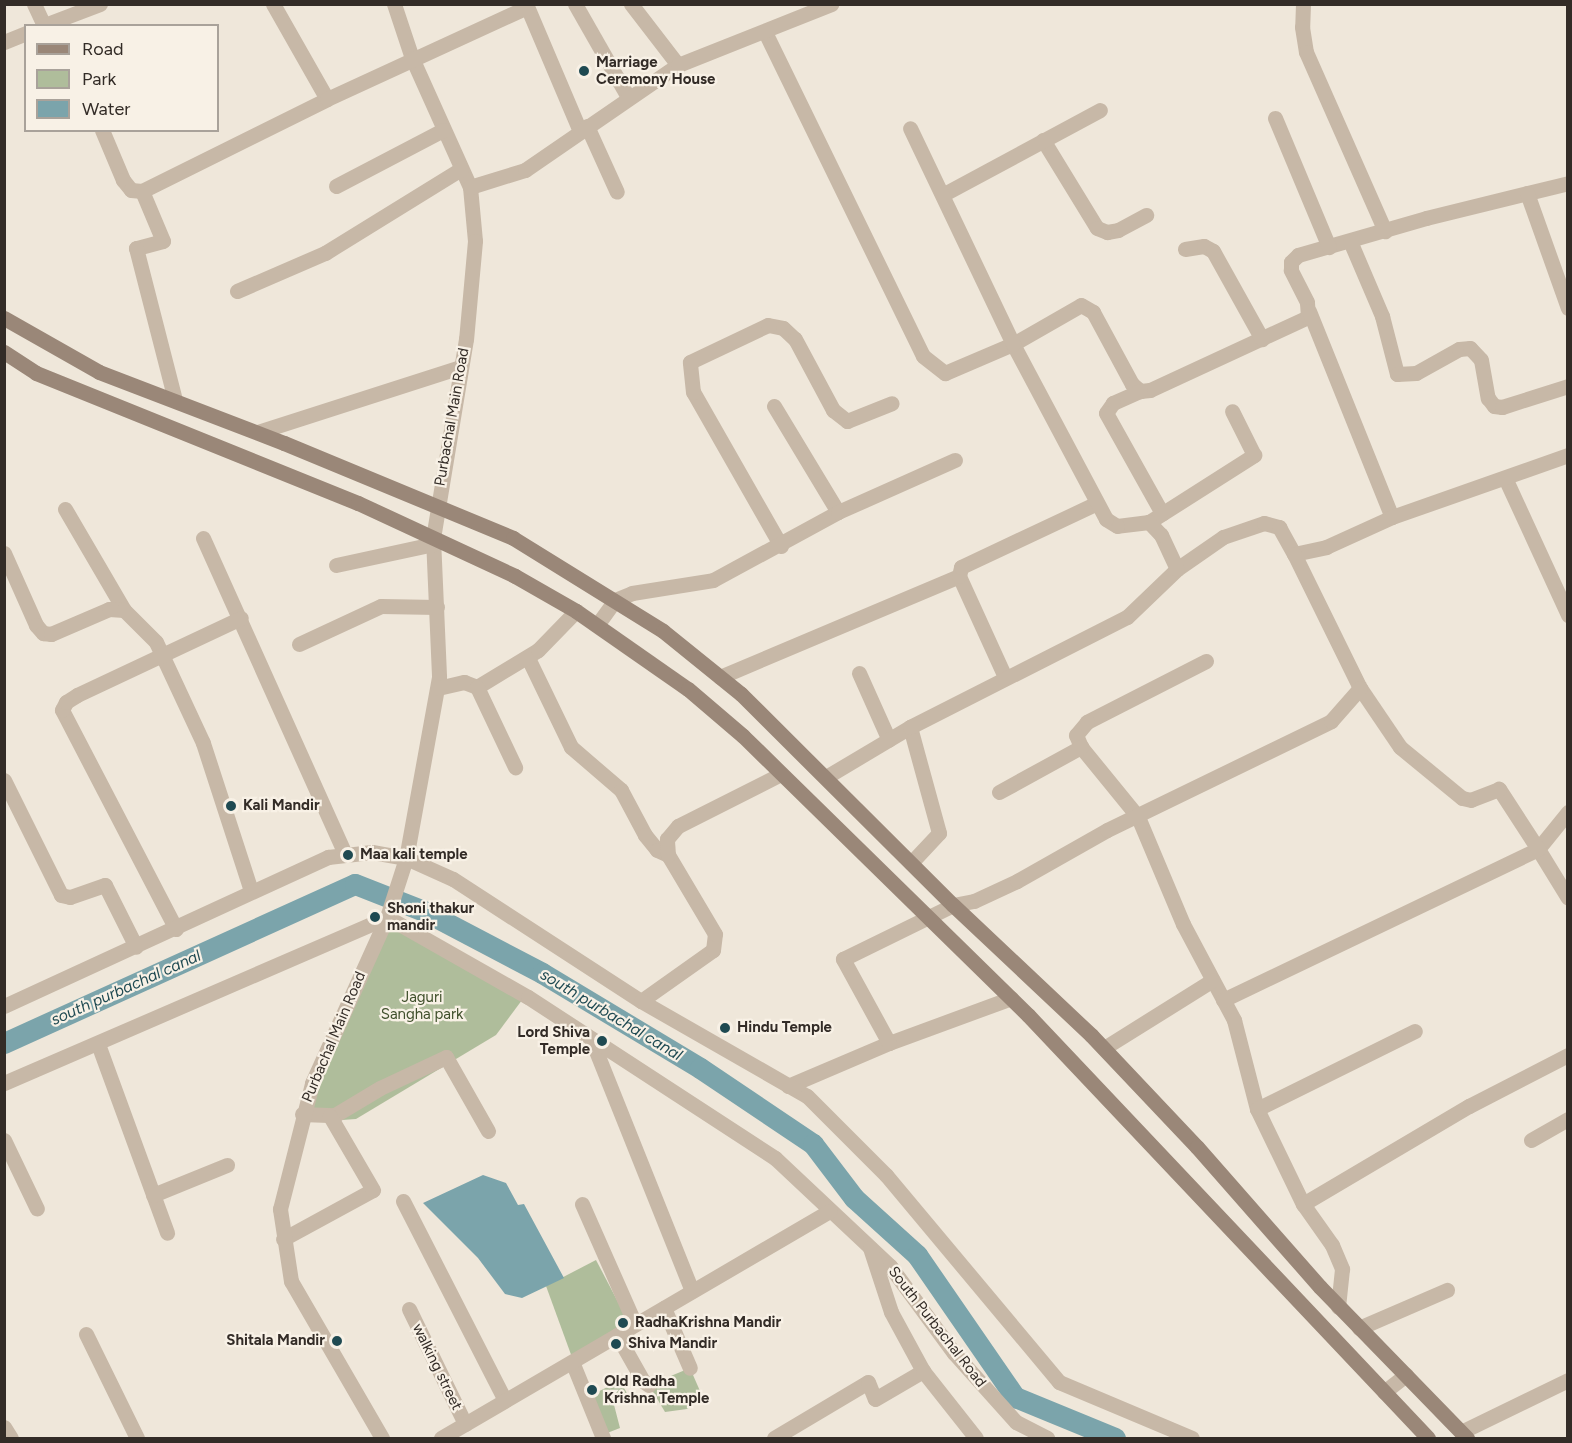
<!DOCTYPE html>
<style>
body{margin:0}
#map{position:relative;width:1572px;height:1443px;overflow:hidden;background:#efe7da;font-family:Figtree,sans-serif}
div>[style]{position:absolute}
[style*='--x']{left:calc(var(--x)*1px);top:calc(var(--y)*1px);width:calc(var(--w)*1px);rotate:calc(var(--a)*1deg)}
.green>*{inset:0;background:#afbd9b}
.water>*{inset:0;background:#7ba4ab}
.canal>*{height:21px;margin:-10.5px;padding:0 10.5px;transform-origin:10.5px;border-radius:10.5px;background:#7ba4ab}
.minor>*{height:15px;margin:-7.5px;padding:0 7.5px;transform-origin:7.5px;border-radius:7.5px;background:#c7b8a7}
.tertiary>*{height:15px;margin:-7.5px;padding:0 7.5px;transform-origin:7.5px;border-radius:7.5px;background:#c7b8a7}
.secondary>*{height:15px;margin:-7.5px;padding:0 7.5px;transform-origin:7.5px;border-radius:7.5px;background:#9a8778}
.dots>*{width:16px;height:16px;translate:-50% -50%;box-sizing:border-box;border:3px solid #f8f1e6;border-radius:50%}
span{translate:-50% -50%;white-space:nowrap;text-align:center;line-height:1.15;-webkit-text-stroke:4.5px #f8f1e6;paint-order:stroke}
.poi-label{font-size:15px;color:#332c27;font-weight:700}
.left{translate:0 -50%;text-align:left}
.right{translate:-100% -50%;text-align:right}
.street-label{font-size:15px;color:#332c27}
.park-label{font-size:15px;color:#40502c}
.water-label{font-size:16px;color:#1f4a52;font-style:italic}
.frame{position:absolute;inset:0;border:6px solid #332c27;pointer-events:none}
.legend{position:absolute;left:24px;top:24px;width:195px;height:108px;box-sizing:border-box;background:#f8f1e6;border:2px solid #a9a29a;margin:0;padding:8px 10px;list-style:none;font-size:18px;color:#332c27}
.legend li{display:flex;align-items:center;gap:12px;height:30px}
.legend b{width:30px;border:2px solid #a9a29a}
</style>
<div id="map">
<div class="green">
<div style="clip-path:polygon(392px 923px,528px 992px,496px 1035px,356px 1119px,328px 1121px,309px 1116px,315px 1085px)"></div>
<div style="clip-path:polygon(596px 1260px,629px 1323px,573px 1360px,546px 1286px)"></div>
<div style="clip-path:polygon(690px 1368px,703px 1398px,687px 1409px,665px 1412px,649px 1385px)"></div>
<div style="clip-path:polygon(620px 1381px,628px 1395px,613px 1401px,620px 1428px,602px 1435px,587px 1397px)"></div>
</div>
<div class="water">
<div style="clip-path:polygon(483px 1175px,506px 1183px,518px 1205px,524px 1204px,564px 1278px,522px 1298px,505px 1294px,478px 1258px,423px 1203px)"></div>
</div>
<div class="canal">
<div style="--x:4;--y:1043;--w:385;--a:-24.4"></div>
<div style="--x:355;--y:884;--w:76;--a:21.5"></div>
<div style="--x:426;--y:912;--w:131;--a:27.7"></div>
<div style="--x:542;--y:973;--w:184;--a:31"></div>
<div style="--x:700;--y:1068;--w:136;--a:33.9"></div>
<div style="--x:813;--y:1144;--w:68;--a:52.8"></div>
<div style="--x:854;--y:1198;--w:85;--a:42.1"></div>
<div style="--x:917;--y:1255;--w:173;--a:55.4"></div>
<div style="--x:1015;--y:1397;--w:108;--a:22.3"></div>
</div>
<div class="minor">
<div style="--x:34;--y:4;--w:23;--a:65"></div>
<div style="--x:273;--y:4;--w:109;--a:60.4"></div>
<div style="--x:394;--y:4;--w:57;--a:71.6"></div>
<div style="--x:412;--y:58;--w:141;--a:65.8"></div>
<div style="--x:470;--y:187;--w:54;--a:84.7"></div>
<div style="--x:475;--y:241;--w:98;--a:95.2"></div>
<div style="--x:466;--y:339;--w:202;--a:99.4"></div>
<div style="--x:433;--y:538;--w:139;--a:87.5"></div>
<div style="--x:439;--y:677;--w:184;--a:100.3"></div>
<div style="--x:526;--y:4;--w:138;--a:67"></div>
<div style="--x:575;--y:4;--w:107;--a:60.3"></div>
<div style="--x:631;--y:4;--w:77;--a:52.4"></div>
<div style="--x:1303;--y:4;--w:23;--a:92"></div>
<div style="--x:1302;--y:27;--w:25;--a:81"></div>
<div style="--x:1306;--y:52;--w:196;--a:66.2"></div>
<div style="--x:42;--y:26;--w:62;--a:-20.8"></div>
<div style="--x:765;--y:32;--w:360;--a:64"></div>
<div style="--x:923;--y:356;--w:28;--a:38"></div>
<div style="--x:945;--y:373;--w:74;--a:-23.1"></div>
<div style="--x:1013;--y:344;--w:78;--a:-29.8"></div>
<div style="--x:1081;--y:305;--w:14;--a:30"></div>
<div style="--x:1093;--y:312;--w:82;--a:61.6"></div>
<div style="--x:1132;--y:384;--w:11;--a:41"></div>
<div style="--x:1140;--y:391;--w:10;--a:-6"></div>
<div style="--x:1150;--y:390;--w:174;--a:-24.8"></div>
<div style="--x:1308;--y:317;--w:15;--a:-94"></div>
<div style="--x:1307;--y:302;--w:36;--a:-117"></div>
<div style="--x:1291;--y:270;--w:8;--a:-90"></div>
<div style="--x:1291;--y:262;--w:10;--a:-45"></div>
<div style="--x:1298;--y:255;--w:133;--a:-16.1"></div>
<div style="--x:1426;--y:218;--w:146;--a:-13.8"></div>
<div style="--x:4;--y:42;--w:24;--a:-22"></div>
<div style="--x:1275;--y:118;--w:140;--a:67.3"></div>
<div style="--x:587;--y:126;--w:72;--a:65.6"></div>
<div style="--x:102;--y:130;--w:54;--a:67.2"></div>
<div style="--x:123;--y:180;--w:13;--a:51"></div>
<div style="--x:131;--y:190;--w:11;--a:5"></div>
<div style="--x:142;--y:191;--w:207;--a:-26.4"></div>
<div style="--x:327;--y:99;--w:220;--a:-24.7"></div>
<div style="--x:1043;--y:140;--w:103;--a:58.5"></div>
<div style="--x:1097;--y:228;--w:11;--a:22"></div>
<div style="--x:1107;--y:232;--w:11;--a:-10"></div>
<div style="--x:1118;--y:230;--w:32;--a:-28"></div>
<div style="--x:336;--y:186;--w:121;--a:-27.6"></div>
<div style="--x:470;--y:187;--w:58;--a:-17.2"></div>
<div style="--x:525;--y:170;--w:186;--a:-34.5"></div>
<div style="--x:678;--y:65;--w:165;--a:-21.7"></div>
<div style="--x:142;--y:191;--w:54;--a:67.2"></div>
<div style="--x:163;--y:241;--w:28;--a:165"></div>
<div style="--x:136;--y:248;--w:157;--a:75.6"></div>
<div style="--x:1527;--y:193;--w:122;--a:70.4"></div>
<div style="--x:944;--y:194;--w:177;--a:-28.3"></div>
<div style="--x:1350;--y:241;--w:82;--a:66.9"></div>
<div style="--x:1382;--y:316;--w:60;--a:75.5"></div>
<div style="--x:1397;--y:374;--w:19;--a:-3"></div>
<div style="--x:1416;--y:373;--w:49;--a:-29.2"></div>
<div style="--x:1459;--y:349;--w:11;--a:-5"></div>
<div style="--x:1470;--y:348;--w:16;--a:47"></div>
<div style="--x:1481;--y:360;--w:39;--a:80"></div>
<div style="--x:1488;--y:398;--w:10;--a:53"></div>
<div style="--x:1494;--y:406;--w:8;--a:7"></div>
<div style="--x:1502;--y:407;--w:69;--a:-17.7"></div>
<div style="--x:1185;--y:249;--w:19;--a:-9"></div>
<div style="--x:1204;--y:246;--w:10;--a:29"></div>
<div style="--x:1213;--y:251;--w:101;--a:60.9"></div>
<div style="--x:237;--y:291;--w:96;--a:-23.4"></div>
<div style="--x:325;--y:253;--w:160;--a:-31.7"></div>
<div style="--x:1309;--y:311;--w:222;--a:68.1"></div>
<div style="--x:1140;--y:391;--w:30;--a:156"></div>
<div style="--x:1113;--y:403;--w:12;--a:125"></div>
<div style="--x:1106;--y:413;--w:115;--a:60.8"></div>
<div style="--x:774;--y:406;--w:124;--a:58.9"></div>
<div style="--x:258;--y:432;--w:213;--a:-17.8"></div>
<div style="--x:1506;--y:480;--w:149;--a:65.3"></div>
<div style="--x:65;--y:509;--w:117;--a:59.7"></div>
<div style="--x:1149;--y:522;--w:125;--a:-32.5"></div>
<div style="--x:1254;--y:455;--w:49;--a:-116.6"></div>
<div style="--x:203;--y:538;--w:344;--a:65.8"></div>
<div style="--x:781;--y:546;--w:177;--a:-119.7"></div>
<div style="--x:693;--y:392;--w:30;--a:-96"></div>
<div style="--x:690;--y:362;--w:86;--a:-25.4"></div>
<div style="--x:768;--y:325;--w:15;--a:11"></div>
<div style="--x:783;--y:328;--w:16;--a:43"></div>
<div style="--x:795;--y:339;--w:81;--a:61.8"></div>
<div style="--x:833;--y:410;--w:18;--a:38"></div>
<div style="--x:847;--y:421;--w:48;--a:-21.8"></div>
<div style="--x:4;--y:553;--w:79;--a:66"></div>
<div style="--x:36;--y:625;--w:11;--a:49"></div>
<div style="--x:43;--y:633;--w:8;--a:7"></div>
<div style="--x:51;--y:634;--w:63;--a:-23.3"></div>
<div style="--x:109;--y:609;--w:15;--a:4"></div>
<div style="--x:124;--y:610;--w:45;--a:45"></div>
<div style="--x:156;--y:642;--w:111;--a:65"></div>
<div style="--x:203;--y:743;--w:156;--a:72"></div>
<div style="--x:336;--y:565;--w:99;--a:-12.2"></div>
<div style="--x:1177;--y:569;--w:56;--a:-34.8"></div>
<div style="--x:1223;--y:537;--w:43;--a:-18.9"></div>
<div style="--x:1264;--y:523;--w:16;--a:15"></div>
<div style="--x:1279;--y:527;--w:31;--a:61"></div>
<div style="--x:1294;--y:554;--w:33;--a:-12"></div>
<div style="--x:1326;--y:547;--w:72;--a:-24.4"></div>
<div style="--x:1392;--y:517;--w:187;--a:-19.4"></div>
<div style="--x:597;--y:625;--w:31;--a:-54"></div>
<div style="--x:615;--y:600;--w:18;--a:-22"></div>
<div style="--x:632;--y:593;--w:82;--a:-9.1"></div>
<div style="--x:713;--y:580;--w:142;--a:-28.5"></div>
<div style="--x:838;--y:512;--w:128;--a:-24"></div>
<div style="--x:299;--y:644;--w:90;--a:-24.9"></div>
<div style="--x:381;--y:606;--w:56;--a:1"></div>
<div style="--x:528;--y:658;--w:99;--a:64.2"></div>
<div style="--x:571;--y:747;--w:66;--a:40.7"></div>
<div style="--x:621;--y:790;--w:51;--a:61.9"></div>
<div style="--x:645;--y:835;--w:19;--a:51"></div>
<div style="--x:657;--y:850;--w:12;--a:24"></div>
<div style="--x:1206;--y:661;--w:134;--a:152.9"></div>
<div style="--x:1087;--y:722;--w:17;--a:130"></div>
<div style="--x:1076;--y:735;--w:13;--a:67"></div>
<div style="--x:1081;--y:747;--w:90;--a:50.8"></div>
<div style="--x:1138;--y:817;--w:116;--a:67.2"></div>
<div style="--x:1183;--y:924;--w:109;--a:62"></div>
<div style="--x:1234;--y:1020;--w:92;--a:75.5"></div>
<div style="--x:1257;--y:1109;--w:106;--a:64.2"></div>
<div style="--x:1303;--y:1204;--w:50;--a:54.7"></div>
<div style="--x:1332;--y:1245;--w:26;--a:67"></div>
<div style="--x:1342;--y:1269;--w:38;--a:96"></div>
<div style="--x:859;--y:673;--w:73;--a:65.9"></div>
<div style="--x:720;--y:677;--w:259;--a:-22.9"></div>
<div style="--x:1005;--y:677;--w:111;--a:-114.5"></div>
<div style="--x:959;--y:576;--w:9;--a:-77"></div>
<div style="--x:961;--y:567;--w:150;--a:-25.2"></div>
<div style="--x:477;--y:687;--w:71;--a:-31.2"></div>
<div style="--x:538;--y:650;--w:54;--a:-45.7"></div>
<div style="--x:438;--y:688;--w:27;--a:-13"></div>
<div style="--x:464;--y:682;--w:14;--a:21"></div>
<div style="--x:477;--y:687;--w:89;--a:64.6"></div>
<div style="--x:910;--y:727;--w:110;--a:74.7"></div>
<div style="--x:939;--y:833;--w:41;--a:133"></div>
<div style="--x:826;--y:777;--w:98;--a:-30.8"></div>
<div style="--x:910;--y:727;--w:243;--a:-26.9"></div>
<div style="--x:1127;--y:617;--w:69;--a:-43.8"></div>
<div style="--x:1177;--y:569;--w:38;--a:-115"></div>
<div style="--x:1161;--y:535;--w:18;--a:-133"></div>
<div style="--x:1149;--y:522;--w:32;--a:173"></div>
<div style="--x:1117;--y:526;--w:13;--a:-148"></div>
<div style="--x:1106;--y:519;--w:198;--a:-118"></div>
<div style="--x:1013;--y:344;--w:239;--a:-115.5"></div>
<div style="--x:4;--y:780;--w:128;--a:63.6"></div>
<div style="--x:61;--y:895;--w:9;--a:13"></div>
<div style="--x:70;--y:897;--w:37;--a:-19"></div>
<div style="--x:105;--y:885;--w:69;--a:63.4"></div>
<div style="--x:999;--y:792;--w:94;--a:-28.8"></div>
<div style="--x:1568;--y:812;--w:48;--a:129"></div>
<div style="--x:1538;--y:849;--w:57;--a:58.5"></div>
<div style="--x:176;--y:929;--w:247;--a:-117.5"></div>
<div style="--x:62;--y:710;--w:9;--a:-63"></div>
<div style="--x:66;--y:702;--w:13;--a:-32"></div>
<div style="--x:77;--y:695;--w:181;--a:-25.2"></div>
<div style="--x:1223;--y:1000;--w:349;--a:-25.6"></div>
<div style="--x:1538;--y:849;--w:72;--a:-123"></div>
<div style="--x:1499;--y:789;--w:30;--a:159"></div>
<div style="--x:1471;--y:800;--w:9;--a:-167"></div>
<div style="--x:1462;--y:798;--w:80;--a:-140.6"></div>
<div style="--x:1400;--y:747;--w:71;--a:-124.1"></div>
<div style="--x:1360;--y:688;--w:149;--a:-116.2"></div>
<div style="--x:641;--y:1001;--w:88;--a:-35.3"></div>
<div style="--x:713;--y:950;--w:16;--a:-83"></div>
<div style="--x:715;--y:934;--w:92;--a:-120.7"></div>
<div style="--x:668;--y:855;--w:16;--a:-94"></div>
<div style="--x:667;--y:839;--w:17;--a:-50"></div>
<div style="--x:678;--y:826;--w:115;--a:-26.8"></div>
<div style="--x:592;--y:1041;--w:269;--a:68.2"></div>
<div style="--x:889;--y:1043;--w:130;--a:-20.2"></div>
<div style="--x:98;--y:1044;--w:201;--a:69.9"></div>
<div style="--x:1104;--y:1048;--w:128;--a:-32"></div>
<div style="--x:4;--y:1083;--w:417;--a:-23.4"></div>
<div style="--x:387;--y:917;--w:162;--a:29.6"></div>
<div style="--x:528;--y:997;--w:295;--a:33.1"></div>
<div style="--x:775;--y:1158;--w:158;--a:43.2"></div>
<div style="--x:890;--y:1266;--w:108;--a:53.7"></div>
<div style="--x:954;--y:1353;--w:93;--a:48.1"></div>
<div style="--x:1016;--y:1422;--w:35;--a:27"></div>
<div style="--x:788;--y:1086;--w:110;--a:-23.1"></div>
<div style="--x:889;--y:1043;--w:96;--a:-118.7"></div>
<div style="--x:843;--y:959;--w:123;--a:-26.1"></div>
<div style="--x:953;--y:905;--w:21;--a:-11"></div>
<div style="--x:974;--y:901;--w:47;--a:-24.9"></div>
<div style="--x:1017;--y:881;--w:103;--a:-29.5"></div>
<div style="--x:1107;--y:830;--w:249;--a:-25.9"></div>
<div style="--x:1331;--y:721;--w:44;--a:-48.7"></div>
<div style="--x:1257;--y:1109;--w:176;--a:-26.3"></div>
<div style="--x:302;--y:1114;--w:33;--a:2"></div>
<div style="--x:335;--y:1115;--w:52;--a:-31"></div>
<div style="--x:380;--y:1088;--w:73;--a:-25.2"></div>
<div style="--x:446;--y:1057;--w:85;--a:60.4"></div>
<div style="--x:4;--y:1140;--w:76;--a:64.4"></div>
<div style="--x:1531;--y:1140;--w:43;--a:-29.6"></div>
<div style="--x:153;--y:1195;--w:80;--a:-22.1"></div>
<div style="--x:403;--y:1201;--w:224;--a:62.9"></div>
<div style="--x:582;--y:1204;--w:131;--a:66.2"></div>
<div style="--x:1303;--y:1204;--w:193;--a:-30.6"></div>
<div style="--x:1469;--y:1106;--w:111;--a:-27.3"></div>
<div style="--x:283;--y:1239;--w:102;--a:-28.6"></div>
<div style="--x:373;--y:1190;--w:86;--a:-120.2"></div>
<div style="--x:870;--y:1248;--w:67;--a:71.8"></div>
<div style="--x:891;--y:1312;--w:67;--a:61.5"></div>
<div style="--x:664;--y:1308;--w:65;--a:66.6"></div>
<div style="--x:409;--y:1309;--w:128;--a:64"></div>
<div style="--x:1359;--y:1328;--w:96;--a:-23.4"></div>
<div style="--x:86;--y:1334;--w:116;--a:63.9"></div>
<div style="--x:617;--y:1335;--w:53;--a:60.5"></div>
<div style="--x:643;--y:1381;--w:7;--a:34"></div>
<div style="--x:573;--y:1364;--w:80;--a:67.9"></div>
<div style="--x:1384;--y:1392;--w:28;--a:-38"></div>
<div style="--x:4;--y:1427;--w:13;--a:58"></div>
<div style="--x:1461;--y:1432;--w:119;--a:-25.9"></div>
<div style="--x:441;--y:1438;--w:450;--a:-30.3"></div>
<div style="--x:774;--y:1438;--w:109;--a:-30.8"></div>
<div style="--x:868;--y:1382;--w:18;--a:68"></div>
<div style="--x:875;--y:1399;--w:56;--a:-30.3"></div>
<div style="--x:923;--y:1371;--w:85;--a:51.7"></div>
</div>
<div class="tertiary">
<div style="--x:4;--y:1006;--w:357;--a:-24.7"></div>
<div style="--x:328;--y:857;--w:44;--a:-6.5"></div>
<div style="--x:372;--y:852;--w:35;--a:10"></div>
<div style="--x:406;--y:858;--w:51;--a:24.1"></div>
<div style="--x:453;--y:879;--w:224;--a:33"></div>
<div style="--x:641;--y:1001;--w:191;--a:29.8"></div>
<div style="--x:807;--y:1096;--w:112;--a:45"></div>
<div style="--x:886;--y:1175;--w:270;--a:50.1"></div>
<div style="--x:1059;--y:1382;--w:144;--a:22.8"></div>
<div style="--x:382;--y:1438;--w:181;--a:-120.1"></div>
<div style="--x:291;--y:1281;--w:73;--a:-98.7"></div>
<div style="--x:280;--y:1209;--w:130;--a:-75.7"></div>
<div style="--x:312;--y:1083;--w:182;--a:-65.7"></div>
<div style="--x:387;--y:917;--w:62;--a:-72.1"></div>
</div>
<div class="secondary">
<div style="--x:4;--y:318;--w:109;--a:29.6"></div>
<div style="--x:99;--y:372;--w:198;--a:21"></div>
<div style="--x:284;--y:443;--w:248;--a:22.5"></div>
<div style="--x:513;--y:538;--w:176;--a:31.8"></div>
<div style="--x:663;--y:631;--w:100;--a:38.9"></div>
<div style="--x:741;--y:694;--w:299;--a:44.9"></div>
<div style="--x:953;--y:905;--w:190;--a:43.3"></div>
<div style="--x:1091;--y:1035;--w:154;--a:46.6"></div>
<div style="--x:1197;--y:1147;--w:186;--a:48.7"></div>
<div style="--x:1320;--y:1287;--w:211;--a:45.8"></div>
<div style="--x:4;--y:352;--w:38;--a:33"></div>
<div style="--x:36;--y:373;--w:347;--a:22"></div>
<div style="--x:358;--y:503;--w:173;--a:24.9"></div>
<div style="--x:515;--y:576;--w:70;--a:29.8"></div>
<div style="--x:576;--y:611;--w:136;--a:34.9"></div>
<div style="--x:688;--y:689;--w:72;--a:40.5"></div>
<div style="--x:743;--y:736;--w:399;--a:44.4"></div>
<div style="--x:1028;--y:1015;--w:582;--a:46.6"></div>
</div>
<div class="dots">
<div style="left:584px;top:71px;background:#1f4a52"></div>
<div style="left:231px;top:806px;background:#1f4a52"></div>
<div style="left:348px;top:855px;background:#1f4a52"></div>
<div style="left:375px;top:917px;background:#1f4a52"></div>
<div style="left:725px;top:1028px;background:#1f4a52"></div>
<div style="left:602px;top:1041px;background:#1f4a52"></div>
<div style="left:623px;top:1323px;background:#1f4a52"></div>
<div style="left:337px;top:1341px;background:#1f4a52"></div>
<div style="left:616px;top:1344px;background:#1f4a52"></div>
<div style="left:592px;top:1390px;background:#1f4a52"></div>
</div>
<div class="poi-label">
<span class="left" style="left:596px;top:71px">Marriage<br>Ceremony House</span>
<span class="left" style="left:243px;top:806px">Kali Mandir</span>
<span class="left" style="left:360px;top:855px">Maa kali temple</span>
<span class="left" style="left:387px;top:917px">Shoni thakur<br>mandir</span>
<span class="left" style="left:737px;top:1028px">Hindu Temple</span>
<span class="right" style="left:590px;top:1041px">Lord Shiva<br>Temple</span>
<span class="left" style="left:635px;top:1323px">RadhaKrishna Mandir</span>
<span class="right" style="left:325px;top:1341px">Shitala Mandir</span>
<span class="left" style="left:628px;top:1344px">Shiva Mandir</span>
<span class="left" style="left:604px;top:1390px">Old Radha<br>Krishna Temple</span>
</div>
<div class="street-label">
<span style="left:452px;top:417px;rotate:-80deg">Purbachal Main Road</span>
<span style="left:334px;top:1037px;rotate:-67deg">Purbachal Main Road</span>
<span style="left:937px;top:1327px;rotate:52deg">South Purbachal Road</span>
<span style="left:437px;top:1367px;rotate:64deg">walking street</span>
</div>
<div class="park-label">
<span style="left:422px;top:1006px">Jaguri<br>Sangha park</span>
</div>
<div class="water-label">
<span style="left:126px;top:988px;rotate:-24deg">south purbachal canal</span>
<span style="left:611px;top:1015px;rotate:31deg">south purbachal canal</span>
</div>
<div class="frame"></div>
<ul class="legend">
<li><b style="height:8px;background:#9a8778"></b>Road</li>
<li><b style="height:16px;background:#afbd9b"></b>Park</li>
<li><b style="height:16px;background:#7ba4ab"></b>Water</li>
</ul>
</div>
